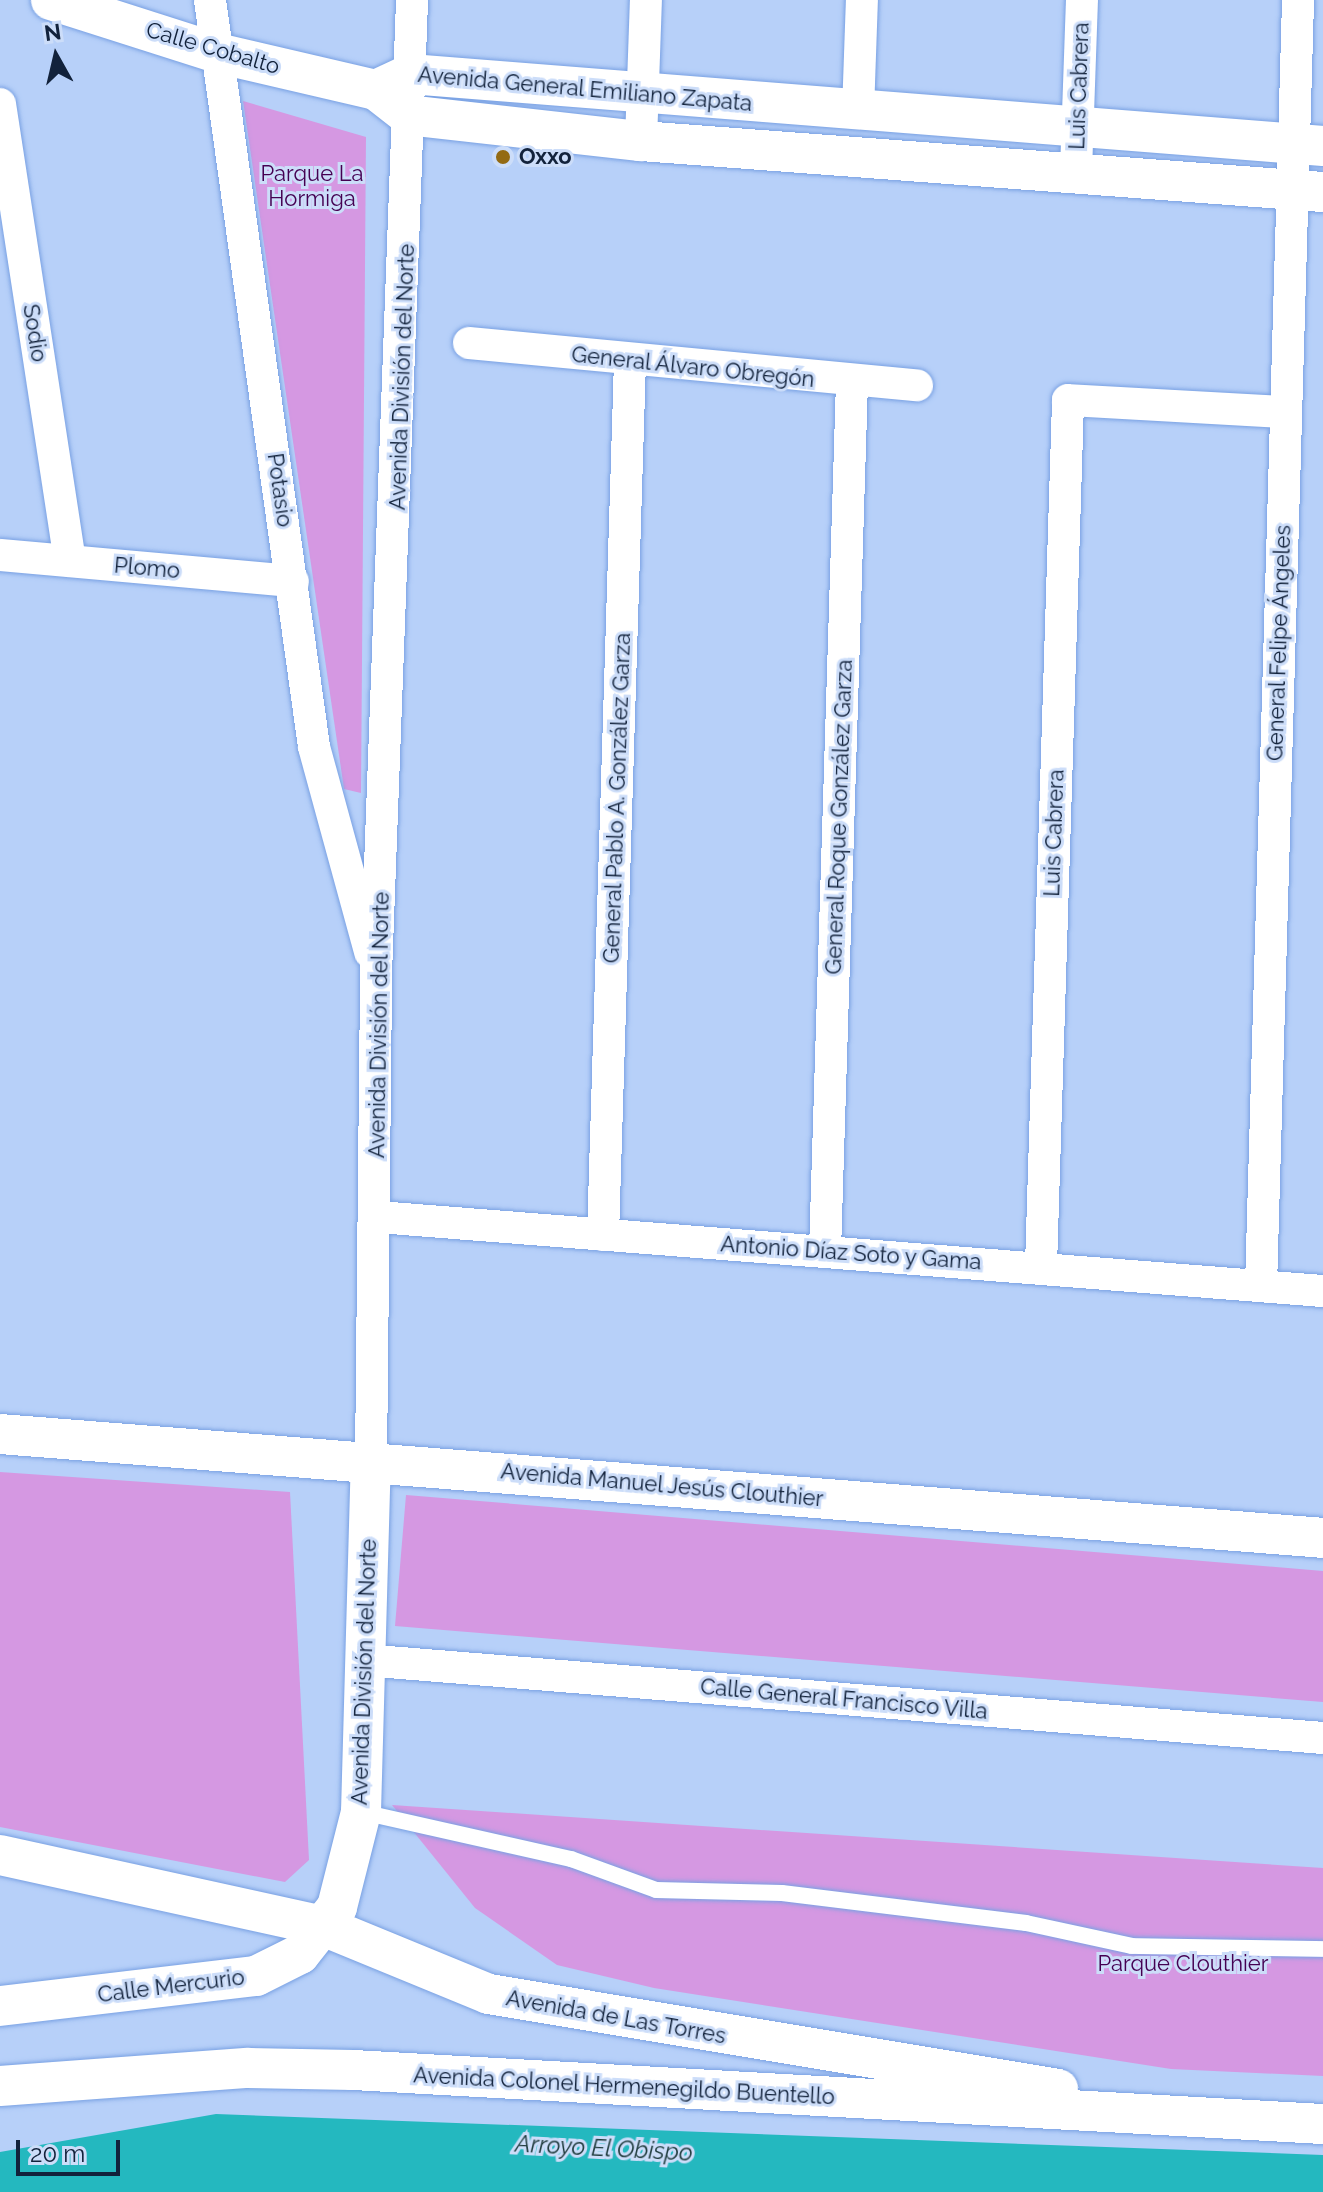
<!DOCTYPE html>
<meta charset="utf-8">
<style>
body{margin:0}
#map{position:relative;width:1323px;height:2192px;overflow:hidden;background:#b7d0f9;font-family:Raleway,sans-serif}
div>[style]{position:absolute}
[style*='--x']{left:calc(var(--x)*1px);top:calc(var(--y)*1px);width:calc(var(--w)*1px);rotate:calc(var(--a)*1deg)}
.green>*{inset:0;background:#d598e2}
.water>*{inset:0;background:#24b8bf}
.roads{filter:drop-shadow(0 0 2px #79a1e3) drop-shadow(0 0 2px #79a1e3)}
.service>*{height:16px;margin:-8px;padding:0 8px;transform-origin:8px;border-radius:8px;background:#fff}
.minor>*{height:32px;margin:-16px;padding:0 16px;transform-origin:16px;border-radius:16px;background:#fff}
.tertiary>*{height:40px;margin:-20px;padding:0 20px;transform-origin:20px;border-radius:20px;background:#fff}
.dots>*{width:22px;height:22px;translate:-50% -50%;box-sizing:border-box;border:4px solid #ccddf9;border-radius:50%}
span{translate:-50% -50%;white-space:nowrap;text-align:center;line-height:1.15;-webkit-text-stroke:6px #ccddf9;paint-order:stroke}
.street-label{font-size:22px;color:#12223b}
.poi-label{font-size:22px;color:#12223b;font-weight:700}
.left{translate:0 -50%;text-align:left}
.park-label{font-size:22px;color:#450052}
.water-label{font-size:24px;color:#203c3e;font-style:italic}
.north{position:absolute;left:16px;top:16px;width:80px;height:80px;-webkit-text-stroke:6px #ccddf9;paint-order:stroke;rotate:352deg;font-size:22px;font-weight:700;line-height:32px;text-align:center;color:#12223b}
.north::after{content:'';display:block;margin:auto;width:28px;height:36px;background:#12223b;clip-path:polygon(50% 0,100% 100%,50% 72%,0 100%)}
.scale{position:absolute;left:16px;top:2140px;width:104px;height:36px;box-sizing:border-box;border:4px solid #12223b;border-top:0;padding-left:10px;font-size:24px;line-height:28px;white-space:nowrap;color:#12223b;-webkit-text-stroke:6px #ccddf9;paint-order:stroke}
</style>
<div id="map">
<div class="green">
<div style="clip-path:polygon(243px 101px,366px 137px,361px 793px,344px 789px)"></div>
<div style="clip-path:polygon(0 1472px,290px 1492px,309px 1860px,285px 1882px,0 1827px)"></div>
<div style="clip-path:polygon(406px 1495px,1323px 1571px,1323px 1702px,395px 1626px)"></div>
<div style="clip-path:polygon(392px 1805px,1323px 1868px,1323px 2076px,1171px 2069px,654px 1988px,557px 1965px,475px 1908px)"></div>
</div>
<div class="water">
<div style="clip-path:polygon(216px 2114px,1323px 2155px,1323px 2192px,0 2192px,0 2152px)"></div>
</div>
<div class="roads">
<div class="service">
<div style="--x:362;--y:1812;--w:214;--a:12.7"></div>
<div style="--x:571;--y:1859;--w:90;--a:20"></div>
<div style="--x:656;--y:1890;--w:126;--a:1.4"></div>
<div style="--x:782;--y:1893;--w:246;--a:7"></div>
<div style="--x:1026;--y:1923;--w:108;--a:12.2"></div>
<div style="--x:1132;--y:1946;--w:191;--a:0.9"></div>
</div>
<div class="minor">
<div style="--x:210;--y:0;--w:754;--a:82.07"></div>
<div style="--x:314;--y:747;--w:213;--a:74.7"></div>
<div style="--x:0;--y:104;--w:462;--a:81.3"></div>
<div style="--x:858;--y:112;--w:112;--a:-88"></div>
<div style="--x:641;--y:141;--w:141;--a:-88"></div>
<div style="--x:1076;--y:171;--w:171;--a:-88"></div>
<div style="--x:469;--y:343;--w:450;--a:5.4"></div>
<div style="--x:0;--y:555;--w:294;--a:5.1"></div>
<div style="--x:378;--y:1217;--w:948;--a:4.48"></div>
<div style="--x:603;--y:1235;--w:874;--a:-88.23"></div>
<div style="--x:825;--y:1251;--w:868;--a:-88.22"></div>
<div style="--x:1041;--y:1266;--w:866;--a:-88.21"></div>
<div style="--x:1068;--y:400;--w:217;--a:3.2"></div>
<div style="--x:1261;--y:1286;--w:1287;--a:-88.35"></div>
<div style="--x:371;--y:1462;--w:488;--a:-89.4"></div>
<div style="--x:376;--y:974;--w:975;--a:-87.88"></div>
<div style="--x:364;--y:1660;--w:962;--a:4.65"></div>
</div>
<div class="tertiary">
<div style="--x:51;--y:0;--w:174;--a:17.7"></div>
<div style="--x:217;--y:53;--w:163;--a:13.1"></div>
<div style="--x:376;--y:90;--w:41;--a:38"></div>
<div style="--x:408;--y:115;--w:234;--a:6.4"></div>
<div style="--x:641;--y:141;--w:684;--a:4.28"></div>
<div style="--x:376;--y:90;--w:38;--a:-25"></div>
<div style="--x:410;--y:74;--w:916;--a:4.51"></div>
<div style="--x:0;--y:1434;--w:1327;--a:4.49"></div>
<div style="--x:0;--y:1855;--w:331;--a:12.4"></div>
<div style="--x:323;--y:1926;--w:179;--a:22.3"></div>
<div style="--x:489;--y:1994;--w:577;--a:9.48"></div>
<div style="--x:0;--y:2006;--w:258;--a:-6.7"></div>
<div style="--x:256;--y:1976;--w:49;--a:-26.6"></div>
<div style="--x:300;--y:1954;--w:60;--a:-51.8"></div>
<div style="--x:337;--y:1907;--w:98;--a:-75.8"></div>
<div style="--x:361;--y:1812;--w:350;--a:-88.4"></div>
<div style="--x:0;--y:2086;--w:249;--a:-4.2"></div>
<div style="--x:248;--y:2068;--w:105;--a:1.1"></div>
<div style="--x:353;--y:2070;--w:972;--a:3.19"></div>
</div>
</div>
<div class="dots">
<div style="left:503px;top:157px;background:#936a13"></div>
</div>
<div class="street-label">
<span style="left:213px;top:48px;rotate:16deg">Calle Cobalto</span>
<span style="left:1079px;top:86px;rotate:-88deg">Luis Cabrera</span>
<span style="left:585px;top:89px;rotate:5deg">Avenida General Emiliano Zapata</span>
<span style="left:35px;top:333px;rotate:81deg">Sodio</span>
<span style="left:693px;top:367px;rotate:6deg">General Álvaro Obregón</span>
<span style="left:402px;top:377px;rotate:-88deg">Avenida División del Norte</span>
<span style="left:280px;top:490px;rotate:82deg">Potasio</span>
<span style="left:147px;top:568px;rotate:5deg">Plomo</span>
<span style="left:1279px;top:643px;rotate:-88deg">General Felipe Ángeles</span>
<span style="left:617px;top:798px;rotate:-88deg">General Pablo A. González Garza</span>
<span style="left:839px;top:817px;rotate:-88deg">General Roque González Garza</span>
<span style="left:1054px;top:833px;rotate:-88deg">Luis Cabrera</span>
<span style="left:379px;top:1025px;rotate:-89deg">Avenida División del Norte</span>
<span style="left:851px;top:1253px;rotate:4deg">Antonio Díaz Soto y Gama</span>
<span style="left:662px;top:1485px;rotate:5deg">Avenida Manuel Jesús Clouthier</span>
<span style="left:364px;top:1672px;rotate:-88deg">Avenida División del Norte</span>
<span style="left:844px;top:1699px;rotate:5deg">Calle General Francisco Villa</span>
<span style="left:171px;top:1986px;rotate:-7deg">Calle Mercurio</span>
<span style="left:616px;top:2017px;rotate:10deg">Avenida de Las Torres</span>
<span style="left:624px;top:2086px;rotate:3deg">Avenida Colonel Hermenegildo Buentello</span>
</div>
<div class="poi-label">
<span class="left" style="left:519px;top:157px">Oxxo</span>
</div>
<div class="park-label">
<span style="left:312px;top:186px">Parque La<br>Hormiga</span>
<span style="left:1183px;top:1964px">Parque Clouthier</span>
</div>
<div class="water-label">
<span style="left:604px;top:2148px;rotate:3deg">Arroyo El Obispo</span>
</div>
<div class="north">N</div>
<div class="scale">20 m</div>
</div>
